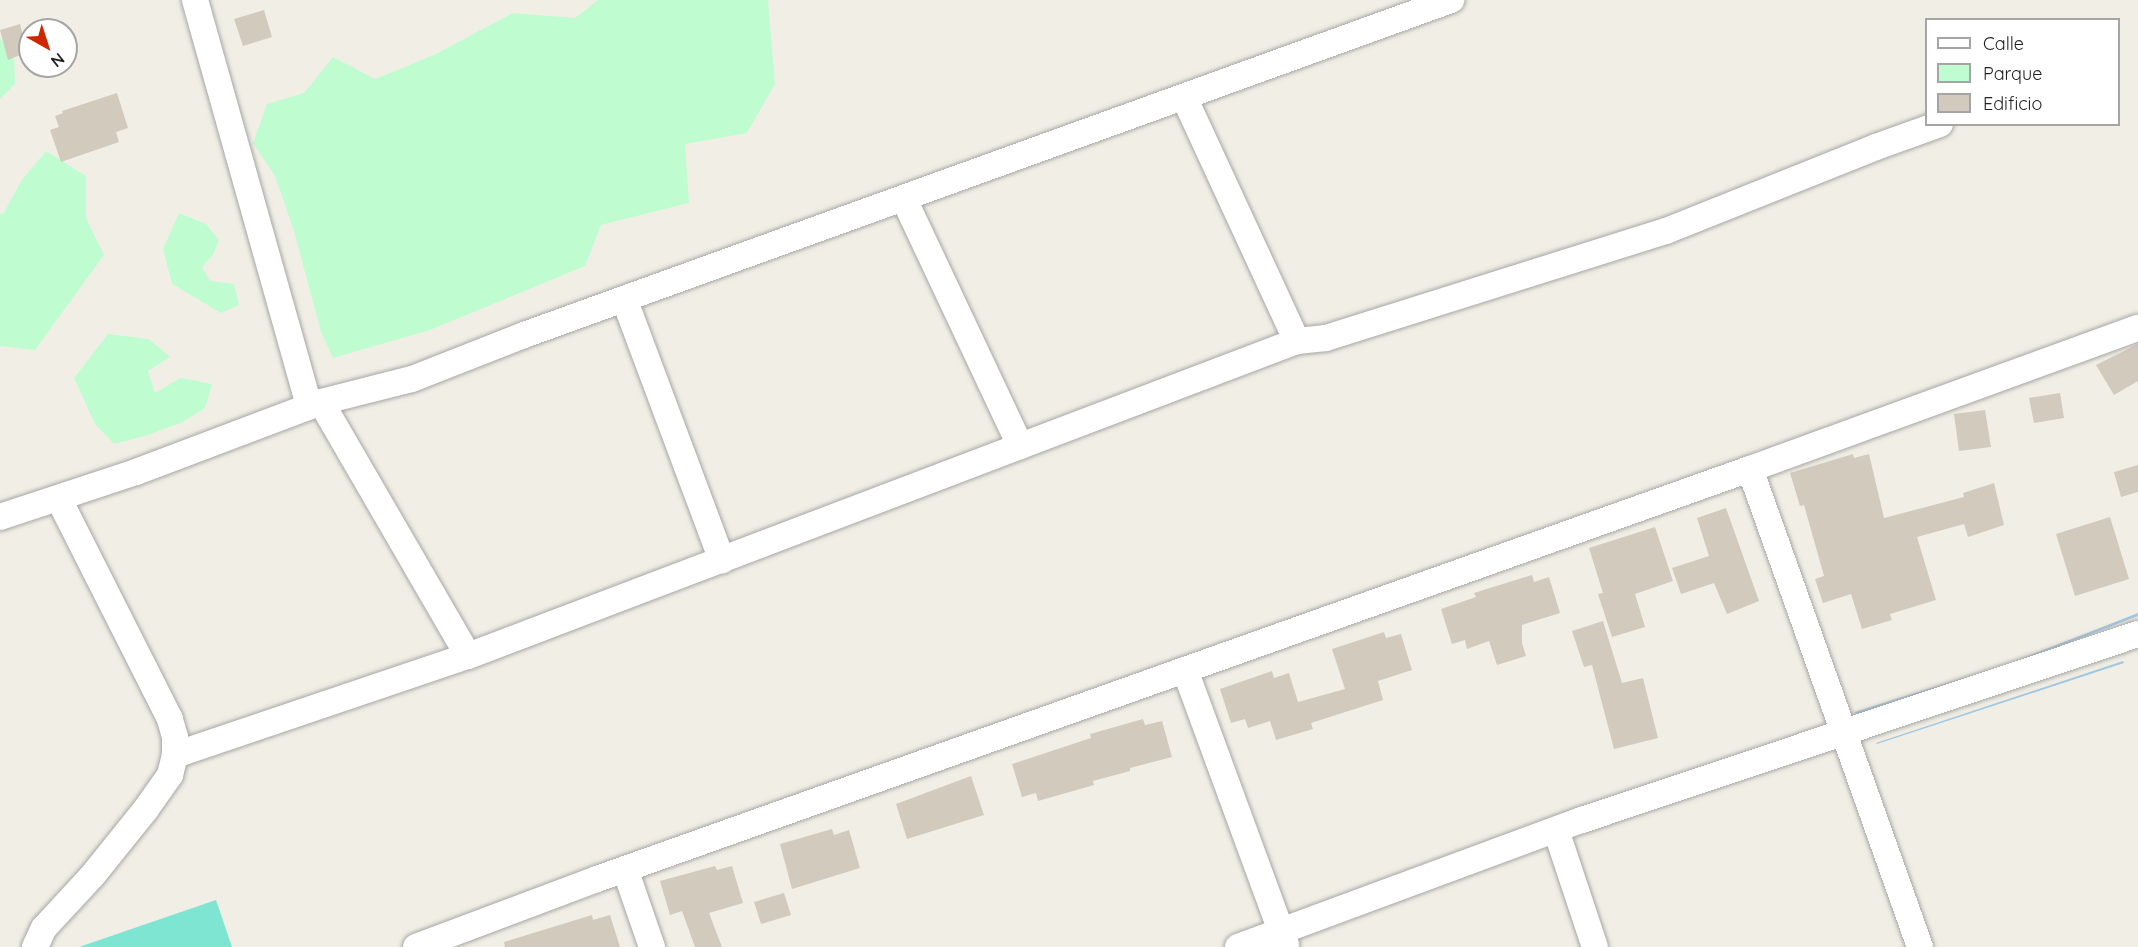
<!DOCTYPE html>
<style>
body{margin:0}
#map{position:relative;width:2138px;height:947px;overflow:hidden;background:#f1efe5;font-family:Quicksand,sans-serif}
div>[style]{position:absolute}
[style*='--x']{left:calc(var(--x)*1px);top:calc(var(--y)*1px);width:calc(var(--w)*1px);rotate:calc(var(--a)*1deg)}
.park>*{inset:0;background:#bffdd0}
.pitch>*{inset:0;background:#7de5d1}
.water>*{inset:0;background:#a2c7e1}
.building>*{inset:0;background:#d1cabd}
.roads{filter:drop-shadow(0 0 2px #a6a6a6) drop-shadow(0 0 2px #a6a6a6)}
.street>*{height:26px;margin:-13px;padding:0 13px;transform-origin:13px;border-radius:13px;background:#fff}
span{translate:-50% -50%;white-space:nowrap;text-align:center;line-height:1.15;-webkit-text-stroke:4.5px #fff;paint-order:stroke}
.legend{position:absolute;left:1925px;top:18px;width:195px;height:108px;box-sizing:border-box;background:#fff;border:2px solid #a5a5a5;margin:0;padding:8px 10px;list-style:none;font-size:18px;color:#1f1f1f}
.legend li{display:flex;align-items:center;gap:12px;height:30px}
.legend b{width:30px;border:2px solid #a5a5a5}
.north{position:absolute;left:18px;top:18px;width:60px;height:60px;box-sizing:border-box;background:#fff;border:2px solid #a5a5a5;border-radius:50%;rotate:141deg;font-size:16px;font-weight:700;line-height:24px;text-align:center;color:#1f1f1f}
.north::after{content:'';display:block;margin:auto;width:21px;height:27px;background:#ce2700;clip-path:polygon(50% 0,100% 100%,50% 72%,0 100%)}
</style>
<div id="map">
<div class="park">
<div style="clip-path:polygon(598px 0,768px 0,775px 84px,747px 133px,685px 144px,689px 203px,601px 225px,585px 266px,430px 330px,333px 358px,321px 332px,294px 231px,275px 176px,253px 143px,267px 104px,304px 93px,333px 57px,375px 79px,434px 55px,513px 13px,575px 18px)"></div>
<div style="clip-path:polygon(0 39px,14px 50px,15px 84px,0 99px)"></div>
<div style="clip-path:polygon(46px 151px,86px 176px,86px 218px,104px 255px,35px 350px,0 346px,0 214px,4px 213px,21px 181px)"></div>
<div style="clip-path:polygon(179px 213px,206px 224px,219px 240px,213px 255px,202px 267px,210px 281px,234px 284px,239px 305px,221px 313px,172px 284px,163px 249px)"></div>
<div style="clip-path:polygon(108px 334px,149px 339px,170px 357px,148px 371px,155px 393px,180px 378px,212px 384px,205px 408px,183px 422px,145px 436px,114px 444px,95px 424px,74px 378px)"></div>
</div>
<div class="pitch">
<div style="clip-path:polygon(216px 900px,232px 947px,79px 947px)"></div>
</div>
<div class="water">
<div style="clip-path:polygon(2138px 613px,2138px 616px,2009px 666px,1857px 715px,1855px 712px,2008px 664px)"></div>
<div style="clip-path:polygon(2123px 661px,2124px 663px,1877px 744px,1876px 743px)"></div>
</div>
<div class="building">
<div style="clip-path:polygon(264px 10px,272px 37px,243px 46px,234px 19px)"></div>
<div style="clip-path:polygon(20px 24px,27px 52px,8px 60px,0 30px)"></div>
<div style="clip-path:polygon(117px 93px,128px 128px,116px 132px,119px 142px,61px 162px,50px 130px,59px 127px,55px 116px,63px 113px,62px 111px)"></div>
<div style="clip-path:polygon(2138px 344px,2138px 381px,2114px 395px,2096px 365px)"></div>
<div style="clip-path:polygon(2060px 393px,2064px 418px,2034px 423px,2029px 398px)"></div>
<div style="clip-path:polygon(1985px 410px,1991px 447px,1959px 451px,1954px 414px)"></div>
<div style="clip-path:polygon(1853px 454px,1854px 458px,1869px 454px,1884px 518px,1964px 497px,1963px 493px,1994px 483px,2004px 525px,1968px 537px,1964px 524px,1917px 537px,1936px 600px,1890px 614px,1892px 620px,1862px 629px,1851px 594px,1823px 603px,1815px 579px,1824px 576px,1804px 505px,1800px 506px,1790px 473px)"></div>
<div style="clip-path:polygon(2138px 465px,2138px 492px,2121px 497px,2114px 472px)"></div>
<div style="clip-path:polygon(1726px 508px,1759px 601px,1727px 614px,1714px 583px,1681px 594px,1672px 568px,1709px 556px,1697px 518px)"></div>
<div style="clip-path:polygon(2110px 517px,2129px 579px,2075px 596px,2056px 534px)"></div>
<div style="clip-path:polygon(1655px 527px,1673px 581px,1635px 594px,1645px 627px,1612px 637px,1598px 594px,1603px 593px,1589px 548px)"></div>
<div style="clip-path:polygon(1532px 575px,1534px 582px,1549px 577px,1560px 613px,1522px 625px,1522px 643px,1526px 656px,1497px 665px,1489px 641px,1467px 649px,1465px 640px,1452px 644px,1441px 609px,1476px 597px,1474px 593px)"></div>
<div style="clip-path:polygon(1603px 621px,1622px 683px,1643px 678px,1658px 738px,1614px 749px,1592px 665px,1584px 667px,1572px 631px)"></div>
<div style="clip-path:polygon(1384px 632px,1386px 638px,1401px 634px,1412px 670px,1378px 681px,1383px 700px,1311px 723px,1313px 729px,1276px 740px,1270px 721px,1248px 728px,1245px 719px,1231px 723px,1220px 689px,1272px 671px,1274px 678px,1289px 673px,1298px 702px,1345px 689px,1332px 649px)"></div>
<div style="clip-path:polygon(1143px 719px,1145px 725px,1162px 721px,1172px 757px,1130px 768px,1130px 771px,1093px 781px,1094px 785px,1038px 801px,1036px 793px,1022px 797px,1012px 764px,1091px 738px,1090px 734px)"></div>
<div style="clip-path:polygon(971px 776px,984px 815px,907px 839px,896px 804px)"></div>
<div style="clip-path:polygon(832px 829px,834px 835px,849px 830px,860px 868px,792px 889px,780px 844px)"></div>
<div style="clip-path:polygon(715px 866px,717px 870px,732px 866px,743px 903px,709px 913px,722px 947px,695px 947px,682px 911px,670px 915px,660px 881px)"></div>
<div style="clip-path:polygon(784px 893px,791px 915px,761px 924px,754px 902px)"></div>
<div style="clip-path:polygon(592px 915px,593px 920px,610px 915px,620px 947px,505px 947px,504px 942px)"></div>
</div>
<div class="roads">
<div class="street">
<div style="--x:195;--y:0;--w:422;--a:74.3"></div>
<div style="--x:1184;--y:97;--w:269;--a:65.2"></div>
<div style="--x:904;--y:199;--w:273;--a:64.8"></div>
<div style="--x:625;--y:301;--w:277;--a:69.5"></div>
<div style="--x:321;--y:402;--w:293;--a:59.9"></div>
<div style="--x:1750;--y:469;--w:507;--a:70.42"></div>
<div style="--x:0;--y:517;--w:143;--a:-18.3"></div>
<div style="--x:136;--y:472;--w:198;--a:-20.7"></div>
<div style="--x:321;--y:402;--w:94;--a:-14.2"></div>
<div style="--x:412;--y:379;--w:120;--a:-21.4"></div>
<div style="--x:524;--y:335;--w:986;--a:-19.87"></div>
<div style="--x:1185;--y:670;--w:293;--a:69.8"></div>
<div style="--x:175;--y:755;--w:309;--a:-18.7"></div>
<div style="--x:468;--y:656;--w:887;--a:-20.81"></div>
<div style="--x:1297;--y:341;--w:29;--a:-6"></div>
<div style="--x:1326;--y:338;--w:356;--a:-17.5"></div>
<div style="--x:1666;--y:231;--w:226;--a:-21.8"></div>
<div style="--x:1876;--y:147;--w:68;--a:-19.8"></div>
<div style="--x:1556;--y:830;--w:123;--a:71.6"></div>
<div style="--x:625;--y:869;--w:83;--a:70.9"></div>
<div style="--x:35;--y:947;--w:21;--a:-65"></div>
<div style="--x:44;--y:928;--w:72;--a:-47.2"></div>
<div style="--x:93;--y:875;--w:85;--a:-51.2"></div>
<div style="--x:146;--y:809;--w:42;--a:-54.8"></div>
<div style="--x:170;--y:775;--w:21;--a:-76"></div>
<div style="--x:175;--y:755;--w:18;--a:-90"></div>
<div style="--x:175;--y:737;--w:19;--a:-106"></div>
<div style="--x:170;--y:719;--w:246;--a:-116.8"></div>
<div style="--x:416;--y:947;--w:193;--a:-20.6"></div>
<div style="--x:597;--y:879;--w:1224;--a:-19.58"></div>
<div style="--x:1750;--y:469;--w:413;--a:-20"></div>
<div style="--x:1238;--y:947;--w:367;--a:-20.3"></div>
<div style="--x:1582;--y:820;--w:586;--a:-18.5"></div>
</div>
</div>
<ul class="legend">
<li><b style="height:8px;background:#fff"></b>Calle</li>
<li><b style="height:16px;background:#bffdd0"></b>Parque</li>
<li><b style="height:16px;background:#d1cabd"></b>Edificio</li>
</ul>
<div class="north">N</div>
</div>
